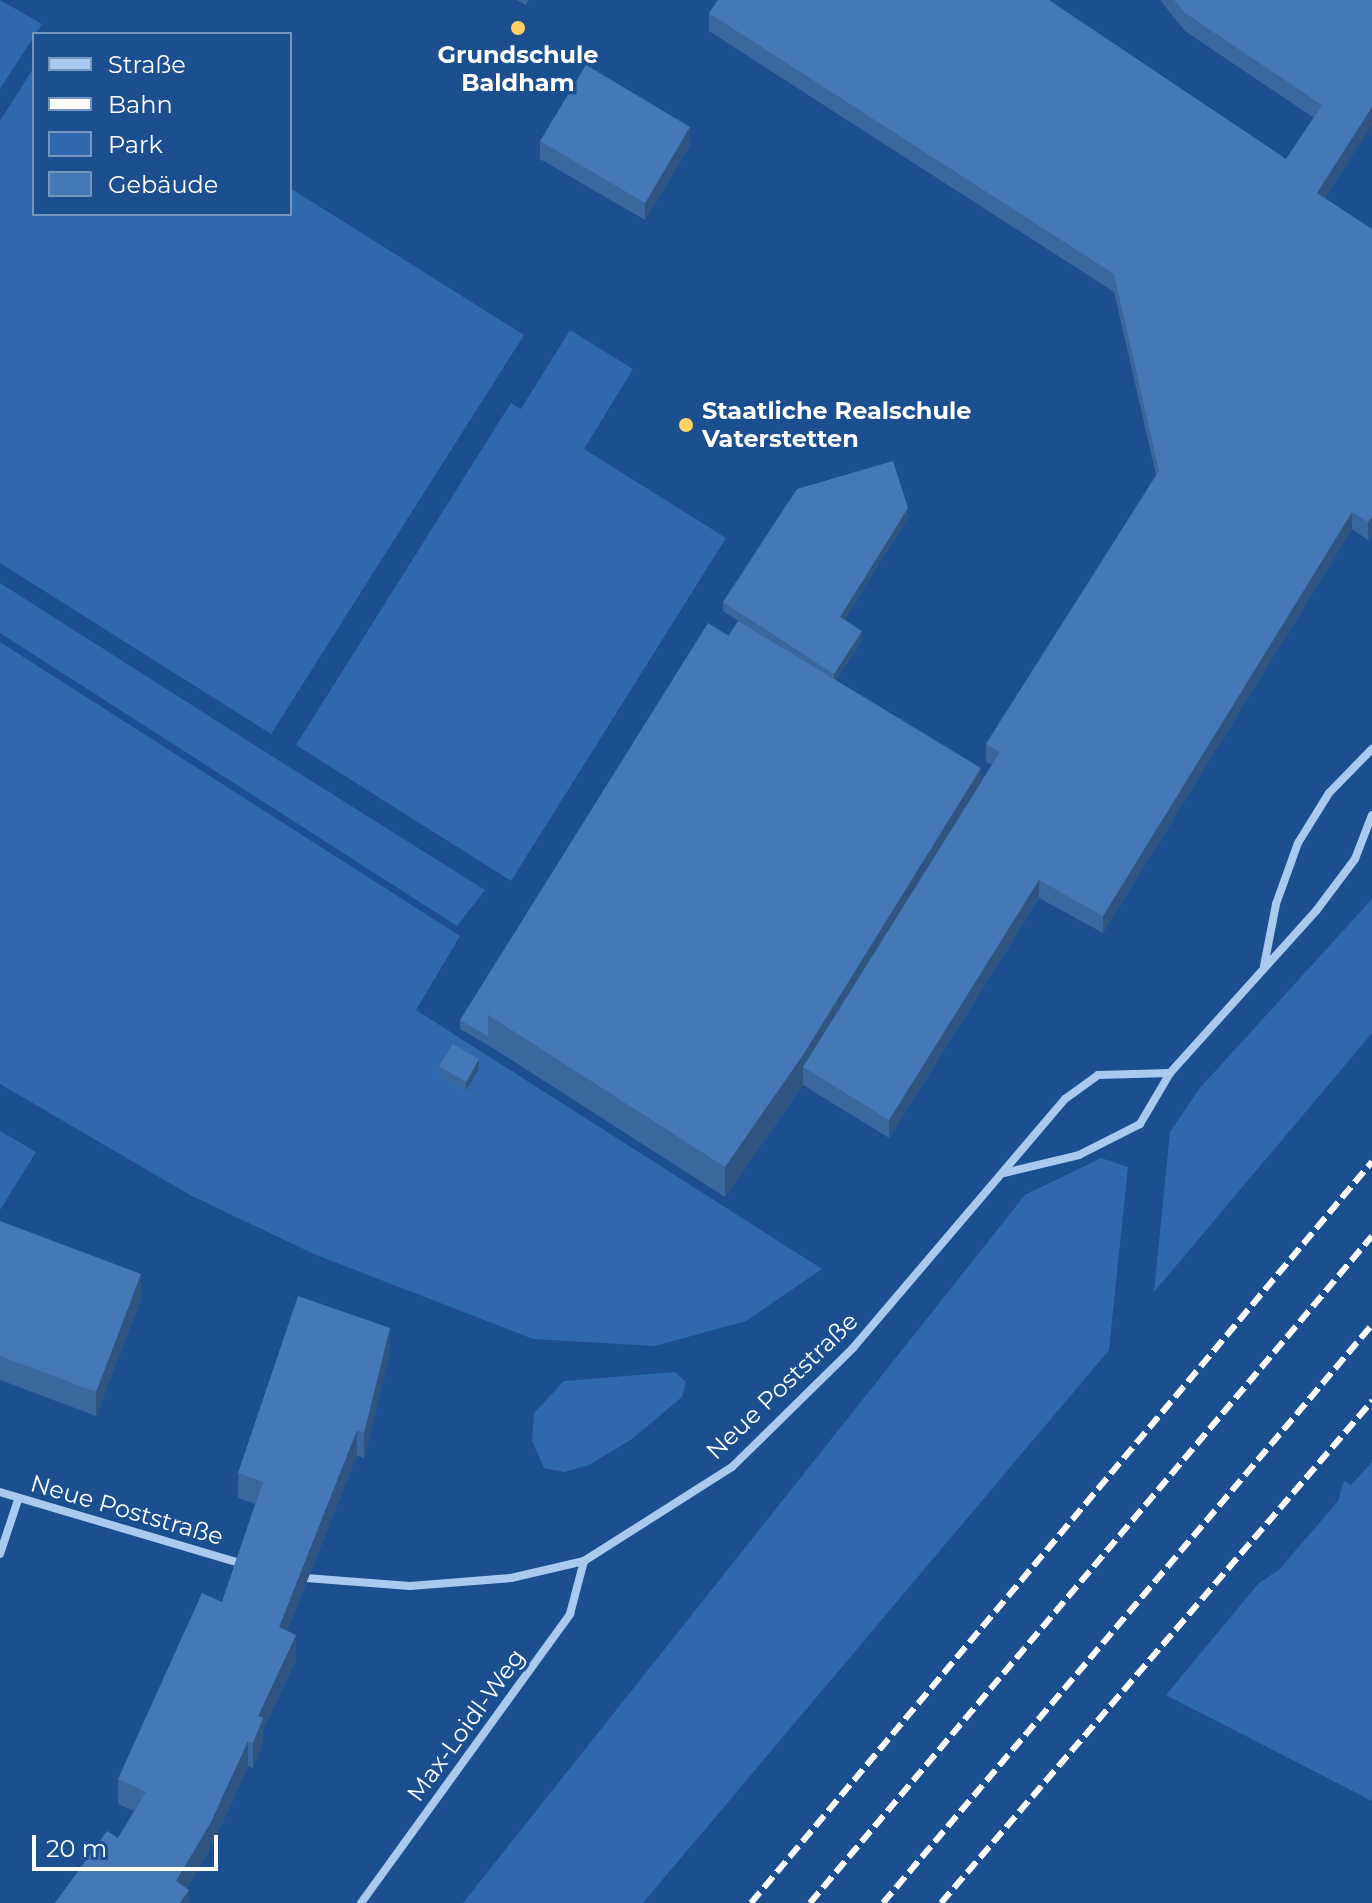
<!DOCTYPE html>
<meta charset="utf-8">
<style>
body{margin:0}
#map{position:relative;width:1372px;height:1903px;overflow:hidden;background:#1b4f8f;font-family:Montserrat,sans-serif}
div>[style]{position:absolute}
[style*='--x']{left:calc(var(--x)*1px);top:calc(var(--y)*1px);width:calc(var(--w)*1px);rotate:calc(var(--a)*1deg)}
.green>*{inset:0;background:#2e69ad}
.minor>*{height:8px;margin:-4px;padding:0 4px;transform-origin:4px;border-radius:4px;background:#a9c9ee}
.rail>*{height:6px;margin-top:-3px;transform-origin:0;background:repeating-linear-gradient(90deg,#fff 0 14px,transparent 0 20px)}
.wall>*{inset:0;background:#3a679d}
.shaded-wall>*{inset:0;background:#305480}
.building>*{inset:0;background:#4478b7}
.dots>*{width:22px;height:22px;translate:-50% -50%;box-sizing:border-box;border:4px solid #1b4f8f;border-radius:50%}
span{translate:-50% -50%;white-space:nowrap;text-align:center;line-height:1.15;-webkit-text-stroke:7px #1b4f8f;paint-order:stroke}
.poi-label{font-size:24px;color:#fff;font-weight:700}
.left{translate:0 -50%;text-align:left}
.street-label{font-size:24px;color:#fff}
.legend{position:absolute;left:32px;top:32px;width:260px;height:184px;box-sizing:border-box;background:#1b4f8f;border:2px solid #7695bc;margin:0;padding:10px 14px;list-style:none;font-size:24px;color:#fff}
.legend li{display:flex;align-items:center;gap:16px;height:40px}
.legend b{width:40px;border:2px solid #7695bc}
.scale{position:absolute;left:32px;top:1835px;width:186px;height:36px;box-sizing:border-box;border:4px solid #fff;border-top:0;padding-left:10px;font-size:24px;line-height:28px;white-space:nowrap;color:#fff;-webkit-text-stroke:6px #1b4f8f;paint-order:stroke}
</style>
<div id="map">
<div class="green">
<div style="clip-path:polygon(0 0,42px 24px,0 89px)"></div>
<div style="clip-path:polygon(34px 67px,34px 214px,290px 214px,290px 188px,524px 335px,271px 734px,0 563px,0 121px)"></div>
<div style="clip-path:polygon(570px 330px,633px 369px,584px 449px,726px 538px,511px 881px,296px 745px,511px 403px,521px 409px)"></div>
<div style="clip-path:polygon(0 583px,270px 755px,485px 890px,457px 926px,0 633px)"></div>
<div style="clip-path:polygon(0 642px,460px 936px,416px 1010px,822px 1269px,746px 1321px,655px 1346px,533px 1339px,314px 1254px,190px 1195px,0 1084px)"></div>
<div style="clip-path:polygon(1372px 899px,1372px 1033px,1154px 1292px,1170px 1132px,1199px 1089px)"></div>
<div style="clip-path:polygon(0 1131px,36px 1152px,0 1210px)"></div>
<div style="clip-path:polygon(1101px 1158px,1128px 1167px,1109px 1350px,643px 1903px,463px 1903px,1025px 1195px)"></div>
<div style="clip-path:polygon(675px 1372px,686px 1382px,682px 1397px,632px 1439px,589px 1465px,564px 1472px,544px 1468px,532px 1441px,534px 1413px,564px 1381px)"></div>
<div style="clip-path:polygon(1372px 1462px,1372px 1801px,1166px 1695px,1259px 1583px,1279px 1570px,1338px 1501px,1344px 1481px,1351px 1485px)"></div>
</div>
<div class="minor">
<div style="--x:1264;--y:966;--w:63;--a:-79"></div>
<div style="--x:1276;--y:904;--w:65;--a:-70.2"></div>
<div style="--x:1298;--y:843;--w:59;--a:-58.2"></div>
<div style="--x:1329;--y:793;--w:62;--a:-45.7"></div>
<div style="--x:1004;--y:1173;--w:77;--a:-13.5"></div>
<div style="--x:1079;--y:1155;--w:68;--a:-26.9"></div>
<div style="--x:1140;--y:1124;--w:59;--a:-59.5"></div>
<div style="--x:1170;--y:1073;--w:218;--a:-48"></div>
<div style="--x:1316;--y:911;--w:65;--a:-53.1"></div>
<div style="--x:1355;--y:859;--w:47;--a:-68.9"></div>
<div style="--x:0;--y:1492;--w:253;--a:16.5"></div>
<div style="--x:0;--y:1554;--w:57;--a:-71.6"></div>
<div style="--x:306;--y:1578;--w:104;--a:4.4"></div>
<div style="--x:410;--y:1586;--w:101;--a:-4.5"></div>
<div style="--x:511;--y:1578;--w:75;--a:-13.1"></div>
<div style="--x:584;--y:1561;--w:175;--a:-32.4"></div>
<div style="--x:732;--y:1467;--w:170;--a:-44.5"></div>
<div style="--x:853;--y:1348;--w:327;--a:-49.6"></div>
<div style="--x:1065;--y:1099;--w:41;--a:-36"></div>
<div style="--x:1098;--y:1075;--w:72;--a:-1.6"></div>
<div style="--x:361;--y:1903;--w:357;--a:-54.1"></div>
<div style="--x:570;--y:1614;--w:55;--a:-75.2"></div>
</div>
<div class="rail">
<div style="--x:751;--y:1903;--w:967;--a:-50.04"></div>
<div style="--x:810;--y:1903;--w:872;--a:-49.88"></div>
<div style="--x:883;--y:1903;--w:757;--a:-49.77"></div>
<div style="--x:941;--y:1903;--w:662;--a:-49.35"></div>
</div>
<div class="wall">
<div style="clip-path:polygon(517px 0,529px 0,526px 5px)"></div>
<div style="clip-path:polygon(1160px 0,1372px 0,1325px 199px,1372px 229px,1372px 534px,1368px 540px,1352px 529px,1103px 933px,1039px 898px,889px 1138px,803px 1085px,725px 1197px,488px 1045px,460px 1029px,460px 1020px,740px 622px,723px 611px,723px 602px,908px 517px,844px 620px,862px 640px,836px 680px,981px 782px,992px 765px,986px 762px,986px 744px,1156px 475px,1114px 292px,709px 31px,709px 13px,1286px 159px,1314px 118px,1185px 31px)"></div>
<div style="clip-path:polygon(540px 141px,690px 145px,645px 220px,540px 159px)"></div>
<div style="clip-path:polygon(439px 1066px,479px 1068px,466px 1091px,439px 1076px)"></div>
<div style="clip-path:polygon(0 1221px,141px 1299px,96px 1416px,0 1380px)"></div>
<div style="clip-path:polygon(390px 1353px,364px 1458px,357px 1455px,287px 1631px,296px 1660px,263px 1730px,263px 1742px,253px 1768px,248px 1766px,211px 1847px,187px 1888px,189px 1903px,118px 1838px,134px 1811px,118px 1804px,118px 1779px,222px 1602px,255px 1504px,238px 1498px,238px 1473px)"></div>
</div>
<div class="shaded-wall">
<div style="clip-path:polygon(1372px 107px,1372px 125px,1317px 211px,1317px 193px)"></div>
<div style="clip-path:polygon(690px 127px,690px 145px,645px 220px,645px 203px)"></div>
<div style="clip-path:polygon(908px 508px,908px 517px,840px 627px,840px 617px)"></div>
<div style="clip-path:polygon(1352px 512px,1352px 529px,1103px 933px,1103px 916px)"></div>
<div style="clip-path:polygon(1372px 516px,1372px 534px,1368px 540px,1368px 522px)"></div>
<div style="clip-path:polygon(862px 631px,862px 640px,834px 683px,834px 674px)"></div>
<div style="clip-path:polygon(981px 768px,981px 799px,803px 1067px,803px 1085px,725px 1197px,725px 1167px)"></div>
<div style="clip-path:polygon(1039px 880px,1039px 898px,889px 1138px,889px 1120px)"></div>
<div style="clip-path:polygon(479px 1059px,479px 1068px,466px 1091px,466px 1082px)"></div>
<div style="clip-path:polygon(141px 1274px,141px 1299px,96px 1416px,96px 1392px)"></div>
<div style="clip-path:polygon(390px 1328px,390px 1353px,364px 1458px,364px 1433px)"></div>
<div style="clip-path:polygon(357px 1430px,357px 1455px,279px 1652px,279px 1627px)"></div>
<div style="clip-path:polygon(296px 1635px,296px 1660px,263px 1730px,263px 1742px,253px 1768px,253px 1743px,258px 1716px)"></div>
<div style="clip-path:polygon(248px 1741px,248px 1766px,211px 1847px,178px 1903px,176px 1881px)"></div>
<div style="clip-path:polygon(189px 1890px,189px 1903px,180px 1903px)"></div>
</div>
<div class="building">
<div style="clip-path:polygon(718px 0,1049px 0,1286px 159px,1322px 105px,1185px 13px,1174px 0,1372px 0,1372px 107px,1317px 193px,1372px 229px,1372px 516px,1368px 522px,1352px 512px,1103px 916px,1039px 880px,889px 1120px,803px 1067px,1000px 752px,986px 744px,1159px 471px,1114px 274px,709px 13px)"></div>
<div style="clip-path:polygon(586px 65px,690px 127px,645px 203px,540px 141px)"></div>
<div style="clip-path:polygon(893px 461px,908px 508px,840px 617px,862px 631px,834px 674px,723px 602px,797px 489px)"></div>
<div style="clip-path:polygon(738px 621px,981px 768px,803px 1055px,725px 1167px,488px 1015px)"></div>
<div style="clip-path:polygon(708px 623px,729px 636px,488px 1015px,488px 1036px,460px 1020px)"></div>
<div style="clip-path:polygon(453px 1044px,479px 1059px,466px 1082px,439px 1066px)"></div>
<div style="clip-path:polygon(0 1221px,141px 1274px,96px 1392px,0 1356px)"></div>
<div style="clip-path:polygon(298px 1296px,390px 1328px,364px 1433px,357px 1430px,279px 1627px,296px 1635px,258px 1716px,263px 1718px,253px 1743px,248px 1741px,211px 1822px,176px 1881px,189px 1890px,180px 1903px,55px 1903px,107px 1831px,118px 1838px,146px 1792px,118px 1779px,202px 1593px,222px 1602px,263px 1482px,238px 1473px)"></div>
</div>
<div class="dots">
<div style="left:518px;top:28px;background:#ffd166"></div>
<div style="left:686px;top:425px;background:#ffd166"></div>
</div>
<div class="poi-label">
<span style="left:518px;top:69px">Grundschule<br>Baldham</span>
<span class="left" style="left:702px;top:425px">Staatliche Realschule<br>Vaterstetten</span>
</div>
<div class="street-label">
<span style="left:782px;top:1386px;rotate:-44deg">Neue Poststraße</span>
<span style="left:127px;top:1510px;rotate:16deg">Neue Poststraße</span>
<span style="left:466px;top:1725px;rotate:-54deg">Max-Loidl-Weg</span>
</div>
<ul class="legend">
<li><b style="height:10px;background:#a9c9ee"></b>Straße</li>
<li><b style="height:10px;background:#fff"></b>Bahn</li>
<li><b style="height:22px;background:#2e69ad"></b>Park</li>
<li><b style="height:22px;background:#4478b7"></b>Gebäude</li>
</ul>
<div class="scale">20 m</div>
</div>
